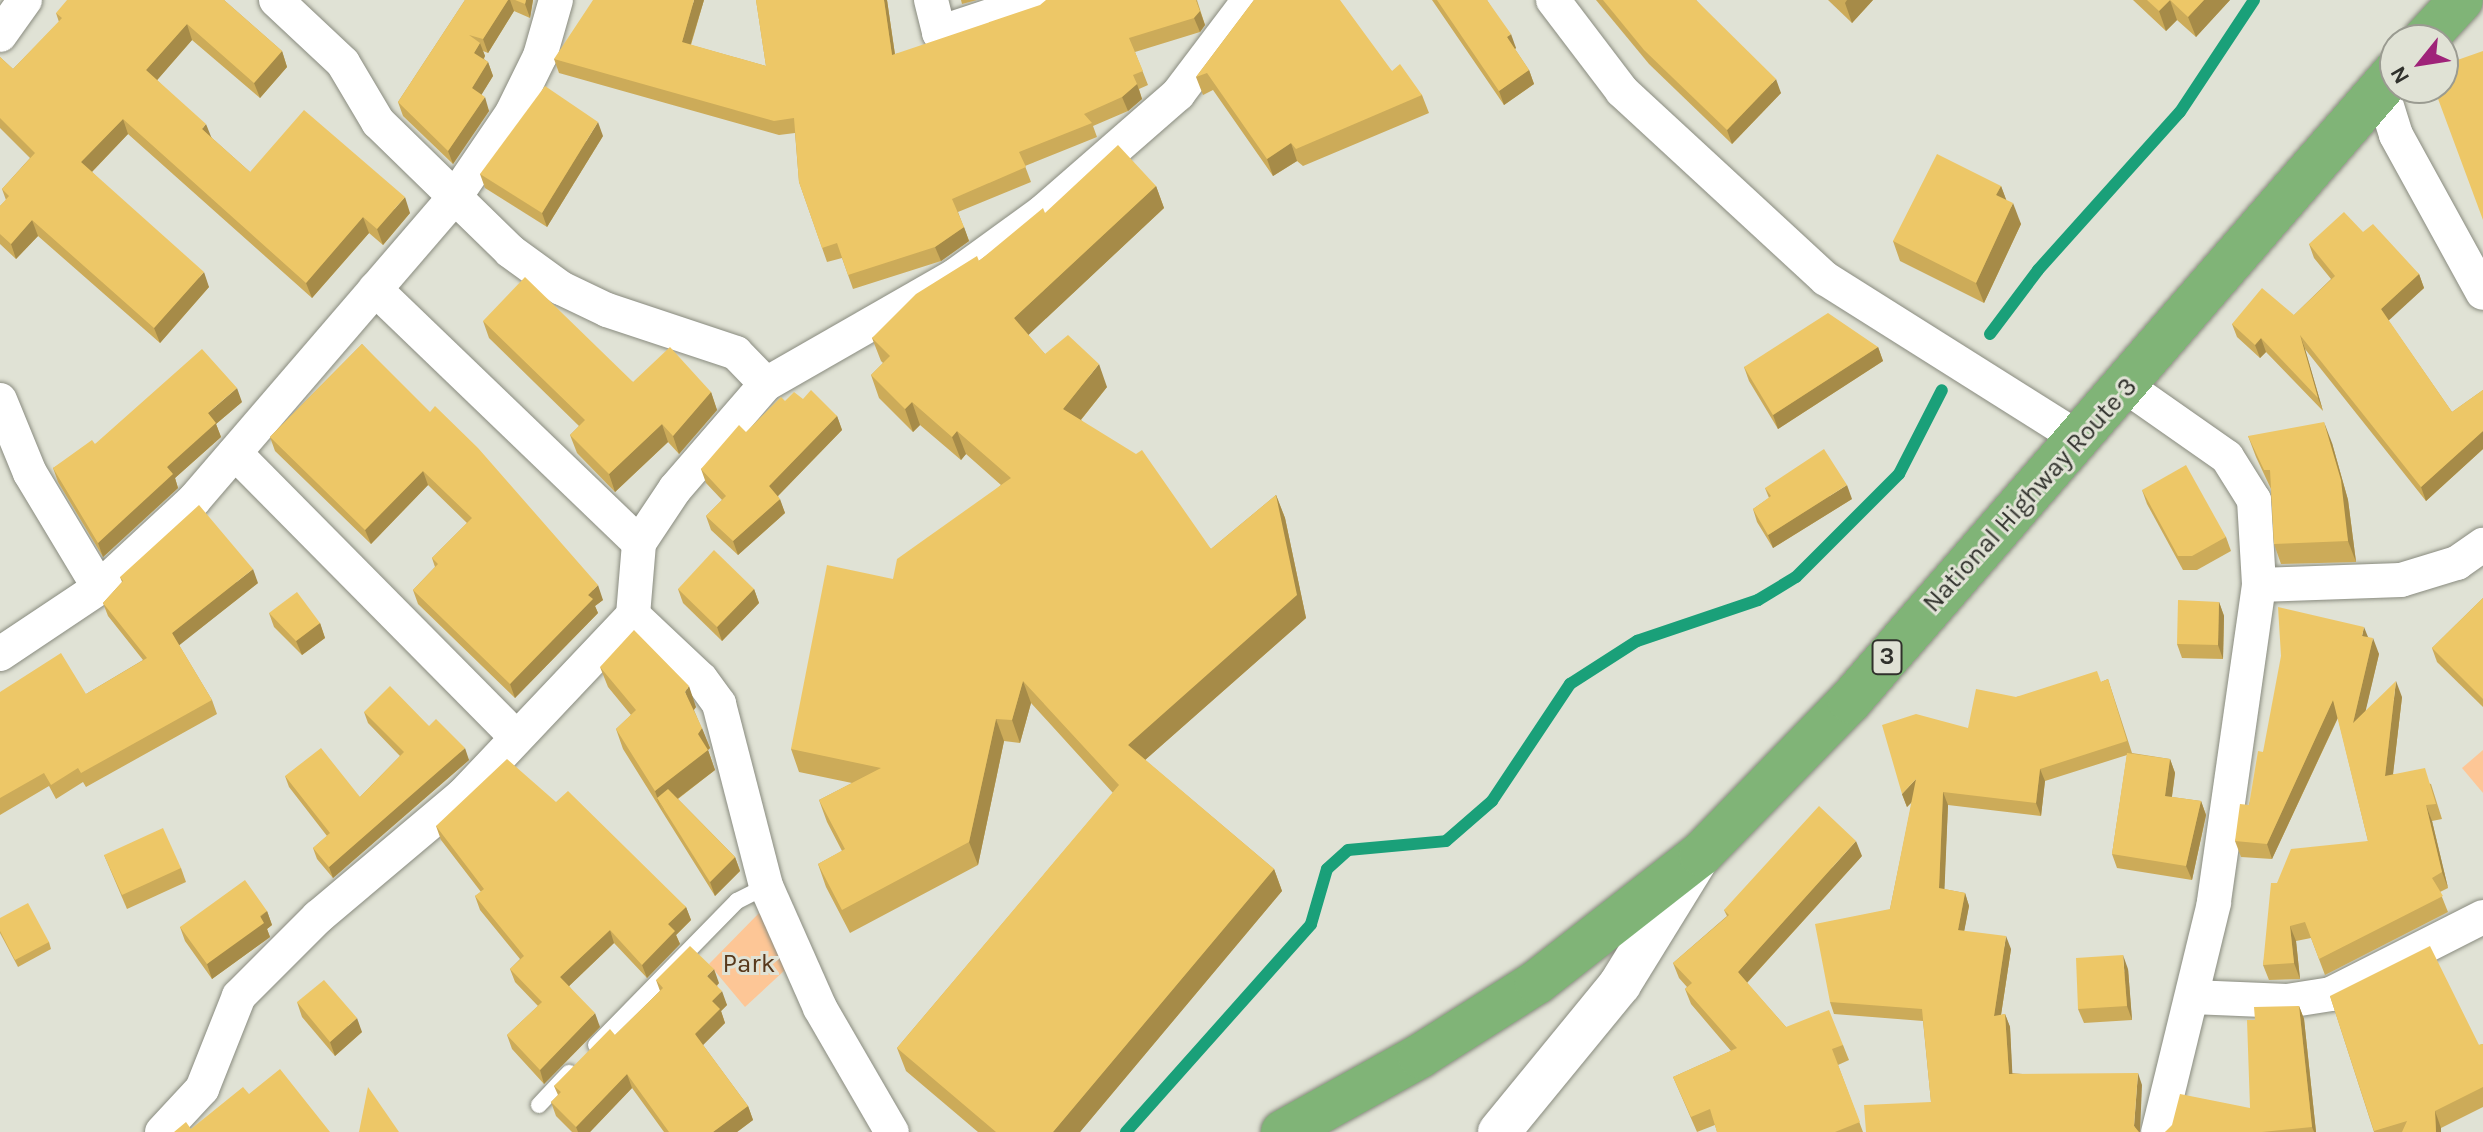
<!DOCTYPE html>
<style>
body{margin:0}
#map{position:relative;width:2483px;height:1132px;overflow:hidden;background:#e0e2d5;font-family:Karla,sans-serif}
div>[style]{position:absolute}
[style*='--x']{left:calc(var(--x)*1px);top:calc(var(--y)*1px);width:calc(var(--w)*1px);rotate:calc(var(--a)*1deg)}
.green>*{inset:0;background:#fdc696}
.stream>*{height:12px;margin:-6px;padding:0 6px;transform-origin:6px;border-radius:6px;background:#1aa079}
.roads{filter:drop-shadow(0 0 2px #898b7f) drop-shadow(0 0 2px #898b7f)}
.service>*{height:16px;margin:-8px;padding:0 8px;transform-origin:8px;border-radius:8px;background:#fff}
.minor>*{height:34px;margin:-17px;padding:0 17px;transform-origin:17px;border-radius:17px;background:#fff}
.tertiary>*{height:42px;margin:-21px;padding:0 21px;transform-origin:21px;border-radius:21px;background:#fff}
.trunk>*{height:44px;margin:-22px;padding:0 22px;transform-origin:22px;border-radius:22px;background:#80b477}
.wall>*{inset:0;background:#ccab59}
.shaded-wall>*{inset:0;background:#a68b48}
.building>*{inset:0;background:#edc767}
span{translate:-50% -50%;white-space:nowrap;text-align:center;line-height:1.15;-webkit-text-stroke:6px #e0e2d5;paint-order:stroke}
.shield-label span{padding:2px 6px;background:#e0e2d5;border:2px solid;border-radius:6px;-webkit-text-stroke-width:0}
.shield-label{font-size:24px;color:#30312c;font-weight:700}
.street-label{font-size:26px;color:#30312c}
.park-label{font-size:26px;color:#57381b}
.north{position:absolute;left:2379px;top:24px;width:80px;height:80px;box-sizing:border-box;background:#e0e2d5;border:2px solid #9a9b91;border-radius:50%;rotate:240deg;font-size:22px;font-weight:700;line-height:32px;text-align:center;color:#30312c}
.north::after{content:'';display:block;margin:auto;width:28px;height:36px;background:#9f2379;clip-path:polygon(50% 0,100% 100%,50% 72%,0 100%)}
</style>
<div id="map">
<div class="green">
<div style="clip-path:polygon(2483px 750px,2483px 793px,2462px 768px)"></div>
<div style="clip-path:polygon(762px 910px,786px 969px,745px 1007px,709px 964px)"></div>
</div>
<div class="stream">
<div style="--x:1990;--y:334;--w:80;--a:-53.1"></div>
<div style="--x:2038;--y:270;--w:212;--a:-48.1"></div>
<div style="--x:2180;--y:112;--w:134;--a:-56.5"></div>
<div style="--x:1126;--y:1132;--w:278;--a:-48.3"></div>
<div style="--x:1311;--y:924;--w:57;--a:-73.8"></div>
<div style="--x:1327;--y:869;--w:28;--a:-42"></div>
<div style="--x:1348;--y:850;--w:98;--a:-5.2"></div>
<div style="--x:1446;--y:841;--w:61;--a:-41"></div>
<div style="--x:1492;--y:801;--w:141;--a:-56.3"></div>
<div style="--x:1570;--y:684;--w:80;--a:-32.7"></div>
<div style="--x:1637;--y:641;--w:128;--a:-18.7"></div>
<div style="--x:1758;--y:600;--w:44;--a:-31.2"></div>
<div style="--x:1796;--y:577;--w:146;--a:-45"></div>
<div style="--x:1899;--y:474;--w:94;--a:-62.9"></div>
</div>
<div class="roads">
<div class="service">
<div style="--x:596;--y:1045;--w:202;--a:-45.6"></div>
<div style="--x:737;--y:901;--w:33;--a:-27"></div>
<div style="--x:539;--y:1105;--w:44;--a:-46.8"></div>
</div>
<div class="minor">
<div style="--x:276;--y:0;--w:92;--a:43.2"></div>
<div style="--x:343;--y:63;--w:69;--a:59.3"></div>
<div style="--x:378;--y:122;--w:185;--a:44.3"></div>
<div style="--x:510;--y:251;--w:63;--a:36"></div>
<div style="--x:561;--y:288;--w:51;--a:25.6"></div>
<div style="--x:607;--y:310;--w:136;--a:18.4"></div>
<div style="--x:736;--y:353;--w:43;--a:45.9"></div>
<div style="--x:931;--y:0;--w:34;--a:76"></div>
<div style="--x:939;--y:33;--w:104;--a:-18.4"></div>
<div style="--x:1553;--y:0;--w:114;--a:52.8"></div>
<div style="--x:1622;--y:91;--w:277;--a:42.7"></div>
<div style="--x:1826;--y:279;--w:298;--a:32.2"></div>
<div style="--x:0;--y:35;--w:43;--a:-54.5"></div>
<div style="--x:2381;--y:87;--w:50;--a:72.6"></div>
<div style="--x:2396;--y:135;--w:180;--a:61.2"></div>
<div style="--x:375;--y:289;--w:366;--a:43.9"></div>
<div style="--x:2127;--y:387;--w:122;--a:35"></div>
<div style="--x:2227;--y:457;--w:51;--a:57.9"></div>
<div style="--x:2254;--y:500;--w:85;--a:86.6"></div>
<div style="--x:2259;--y:585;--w:321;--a:98.1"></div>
<div style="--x:2214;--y:903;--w:236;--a:103.7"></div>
<div style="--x:0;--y:400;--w:79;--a:67.7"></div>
<div style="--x:30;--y:473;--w:134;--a:59"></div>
<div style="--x:235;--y:453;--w:400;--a:45.3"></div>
<div style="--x:2259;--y:585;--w:142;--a:-2"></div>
<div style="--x:2401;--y:580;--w:59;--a:-16.9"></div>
<div style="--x:2457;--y:563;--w:32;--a:-35"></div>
<div style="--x:633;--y:615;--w:93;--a:43.3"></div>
<div style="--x:701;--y:679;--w:31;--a:54"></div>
<div style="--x:719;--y:704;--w:188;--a:75.5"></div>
<div style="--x:766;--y:886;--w:133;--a:66.1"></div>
<div style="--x:820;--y:1008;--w:143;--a:59.9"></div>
<div style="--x:0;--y:654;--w:119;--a:-33.7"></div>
<div style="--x:99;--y:588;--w:129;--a:-42.8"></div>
<div style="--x:194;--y:500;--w:403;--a:-49.3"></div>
<div style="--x:457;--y:194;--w:98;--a:-55.8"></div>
<div style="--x:512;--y:113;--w:64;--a:-63.8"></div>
<div style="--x:540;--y:56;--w:58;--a:-74.1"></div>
<div style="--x:2192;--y:997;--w:95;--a:2.4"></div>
<div style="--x:2287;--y:1001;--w:45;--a:-9"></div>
<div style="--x:2331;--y:994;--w:170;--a:-26.9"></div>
<div style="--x:162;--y:1132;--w:59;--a:-47.1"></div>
<div style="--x:202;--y:1089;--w:100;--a:-68.3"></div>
<div style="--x:239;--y:996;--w:112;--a:-45"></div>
<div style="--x:318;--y:917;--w:189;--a:-40.1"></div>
<div style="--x:463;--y:795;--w:248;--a:-46.6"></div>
<div style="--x:633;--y:615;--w:72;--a:-85.2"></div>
<div style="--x:639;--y:543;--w:65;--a:-56.3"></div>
<div style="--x:675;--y:489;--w:139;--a:-49.1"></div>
<div style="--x:766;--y:384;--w:219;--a:-29.8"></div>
<div style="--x:956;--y:275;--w:109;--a:-36"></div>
<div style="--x:1044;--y:211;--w:178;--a:-41.1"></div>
<div style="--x:1178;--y:94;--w:118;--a:-52.9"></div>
</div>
<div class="tertiary">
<div style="--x:1499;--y:1132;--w:191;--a:-50.7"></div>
<div style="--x:1620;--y:984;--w:145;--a:-58.3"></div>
</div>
<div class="trunk">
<div style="--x:2424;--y:40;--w:54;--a:-47.2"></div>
<div style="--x:1283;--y:1132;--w:157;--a:-29"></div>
<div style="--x:1420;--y:1056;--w:138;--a:-32.3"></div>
<div style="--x:1537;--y:982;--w:208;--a:-38"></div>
<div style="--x:1701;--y:854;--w:214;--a:-45.8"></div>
<div style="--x:1850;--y:701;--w:832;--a:-49.09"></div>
</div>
</div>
<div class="wall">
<div style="clip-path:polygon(224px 0,282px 51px,287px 67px,260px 98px,192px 40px,157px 80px,212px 138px,250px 172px,410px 213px,383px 245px,369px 233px,312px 298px,128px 134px,92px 172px,209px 287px,160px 343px,38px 236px,16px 259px,0 244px,0 206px,6px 200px,2px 189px,30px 158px,0 128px,0 57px,13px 69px,59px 22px,56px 13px)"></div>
<div style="clip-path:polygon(465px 0,533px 0,530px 18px,514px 11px,488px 53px,483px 51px,485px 56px,484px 59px,488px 62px,493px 76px,481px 95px,489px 111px,453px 164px,403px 116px,398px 102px)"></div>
<div style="clip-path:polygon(704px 0,691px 45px,766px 66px,756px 0,887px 0,895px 54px,1197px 0,1205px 25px,1200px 32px,1135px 52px,1148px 85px,1139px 89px,1142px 99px,1128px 111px,1093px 126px,1097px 137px,1025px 166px,1031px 182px,958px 212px,969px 241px,941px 261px,853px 289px,842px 258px,827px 262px,799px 182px,795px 133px,779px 135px,559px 73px,554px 59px)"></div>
<div style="clip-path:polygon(961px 0,977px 0,962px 4px)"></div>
<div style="clip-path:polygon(1254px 0,1392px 71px,1422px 95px,1429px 113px,1303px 166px,1297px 161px,1273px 176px,1213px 90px,1203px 95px,1196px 77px)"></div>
<div style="clip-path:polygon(1432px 0,1487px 0,1516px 48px,1515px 49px,1529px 70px,1534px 84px,1504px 105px)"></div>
<div style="clip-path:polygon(1596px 0,1696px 0,1781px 93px,1732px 144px,1649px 64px)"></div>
<div style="clip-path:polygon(1828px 0,1873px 0,1852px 23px)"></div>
<div style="clip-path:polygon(2133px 0,2230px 0,2196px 37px,2177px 20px,2166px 31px)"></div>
<div style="clip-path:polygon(603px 136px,547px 227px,485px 188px,480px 174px)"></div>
<div style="clip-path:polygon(1156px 186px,1164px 208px,1028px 335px,1045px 354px,1107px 387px,1081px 420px,1211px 549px,1276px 495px,1285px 518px,1306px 618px,1145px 760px,1274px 869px,1282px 891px,1080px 1132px,978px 1132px,906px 1071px,897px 1048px,1113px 793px,1031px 703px,1020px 743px,1004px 741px,978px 865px,850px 933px,826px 887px,818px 864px,842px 851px,827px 822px,819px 800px,852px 783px,799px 772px,791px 749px,893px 579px,1001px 485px,966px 454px,961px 460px,920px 425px,913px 432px,879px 398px,871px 375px,883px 363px,881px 361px,872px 338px,1045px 213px)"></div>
<div style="clip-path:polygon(2001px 186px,2006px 200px,2021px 224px,1984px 303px,1900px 261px,1893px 241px)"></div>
<div style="clip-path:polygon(2363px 232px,2419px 274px,2424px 288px,2388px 320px,2452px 412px,2483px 390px,2483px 449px,2426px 501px,2305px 349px,2323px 411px,2266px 352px,2260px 358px,2237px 337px,2232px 324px,2294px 315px,2331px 279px,2314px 258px,2309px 244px)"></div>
<div style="clip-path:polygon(483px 321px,633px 382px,711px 392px,717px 410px,679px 454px,668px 442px,615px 492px,577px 453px,570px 435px,579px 426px,489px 338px)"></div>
<div style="clip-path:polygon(362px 344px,603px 600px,595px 606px,598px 613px,515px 698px,418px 604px,413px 590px,435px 567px,432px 558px,467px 523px,428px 485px,371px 544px,275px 451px,270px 437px)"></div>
<div style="clip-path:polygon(1878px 347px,1883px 361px,1778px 429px,1749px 381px,1744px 367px)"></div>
<div style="clip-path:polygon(803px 399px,837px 416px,842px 430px,778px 496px,785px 513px,738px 555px,711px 530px,706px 516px,722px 500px,706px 483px,701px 469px,785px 401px)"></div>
<div style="clip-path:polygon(242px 402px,216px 424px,221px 437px,175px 478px,178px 488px,103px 557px,58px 482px,53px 468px,95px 444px)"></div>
<div style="clip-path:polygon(2248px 436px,2332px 443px,2348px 500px,2356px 562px,2281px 564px,2274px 544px,2271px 489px,2256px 457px)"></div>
<div style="clip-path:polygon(1765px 488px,1852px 499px,1773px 548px,1757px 522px,1753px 509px,1769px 498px)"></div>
<div style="clip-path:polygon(2142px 490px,2226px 537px,2231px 551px,2197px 570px,2183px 570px,2147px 504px)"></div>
<div style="clip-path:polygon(120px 577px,258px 583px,179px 645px,212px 700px,217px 714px,86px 787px,83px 782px,56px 799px,49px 786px,0 815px,0 692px,86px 694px,143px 660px,108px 616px,103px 603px,122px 582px)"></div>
<div style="clip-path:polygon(678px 589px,754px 589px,759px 603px,722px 641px,683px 603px)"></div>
<div style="clip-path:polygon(2483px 598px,2483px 707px,2437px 662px,2432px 648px)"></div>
<div style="clip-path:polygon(2219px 602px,2224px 616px,2223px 659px,2182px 658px,2177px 644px)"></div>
<div style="clip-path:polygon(269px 613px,320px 623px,325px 638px,302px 655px,274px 627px)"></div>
<div style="clip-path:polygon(2368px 637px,2379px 654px,2365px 712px,2402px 697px,2393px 774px,2431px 784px,2442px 819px,2432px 821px,2448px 888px,2440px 892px,2448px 912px,2325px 975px,2311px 938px,2296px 941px,2300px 979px,2269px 980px,2263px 965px,2277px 883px,2368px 841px,2338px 718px,2272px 859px,2241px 857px,2235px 841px,2249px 805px,2263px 752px)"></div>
<div style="clip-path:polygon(600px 667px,696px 707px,694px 710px,710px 748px,708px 750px,715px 770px,678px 799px,735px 857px,740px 871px,715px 896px,623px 749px,616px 729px,631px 715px,608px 687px)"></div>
<div style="clip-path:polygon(2108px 679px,2132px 753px,2170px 759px,2175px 773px,2172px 797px,2201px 801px,2206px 815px,2192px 880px,2117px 868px,2112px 854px,2127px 755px,2045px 781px,2041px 816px,1948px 805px,1944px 889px,1965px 893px,1969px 906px,1964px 931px,2011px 949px,2001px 1015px,2005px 1014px,2010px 1027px,2012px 1073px,2142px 1085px,1931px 1102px,1923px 1021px,1834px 1014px,1830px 1002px,1890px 909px,1912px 802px,1907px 807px,1902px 794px,1968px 728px,2016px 697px,2101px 682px)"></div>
<div style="clip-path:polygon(364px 712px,429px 726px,469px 760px,333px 878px,317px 859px,313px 848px,327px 836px,289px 787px,285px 776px,360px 797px,400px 756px,368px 723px)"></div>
<div style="clip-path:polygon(556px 802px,686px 907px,691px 920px,676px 935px,680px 944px,647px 978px,614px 943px,569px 986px,600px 1027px,544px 1084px,512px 1049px,507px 1035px,538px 1006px,515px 982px,510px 969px,520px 959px,480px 910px,475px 896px,481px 892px,441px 840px,436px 826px)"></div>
<div style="clip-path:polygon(104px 855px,181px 868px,186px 882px,127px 909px)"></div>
<div style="clip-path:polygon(1862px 856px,1747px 983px,1786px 1027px,1843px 1045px,1849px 1060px,1838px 1065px,1863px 1132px,1717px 1132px,1715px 1125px,1697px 1132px,1673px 1077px,1731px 1051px,1691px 1004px,1685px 989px,1687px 987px,1679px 978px,1673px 963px,1727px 916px,1724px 910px)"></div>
<div style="clip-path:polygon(267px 911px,272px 925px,267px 929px,270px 937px,212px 979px,185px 941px,180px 927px)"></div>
<div style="clip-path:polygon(0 918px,49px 942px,51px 949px,18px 967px,0 933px)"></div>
<div style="clip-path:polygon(2128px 969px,2132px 1020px,2084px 1023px,2078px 1009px)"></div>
<div style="clip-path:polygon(656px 980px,719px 983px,717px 986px,727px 1005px,721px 1011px,725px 1023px,703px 1045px,748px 1106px,753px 1120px,737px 1132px,664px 1132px,632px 1088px,590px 1132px,572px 1132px,556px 1116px,551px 1102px,558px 1095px,554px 1086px,615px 1035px,660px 991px)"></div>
<div style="clip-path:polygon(2330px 996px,2479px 1045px,2483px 1044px,2483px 1107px,2441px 1128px,2441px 1132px,2374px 1132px)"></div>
<div style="clip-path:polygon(297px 1002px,362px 1032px,335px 1056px,302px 1017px)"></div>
<div style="clip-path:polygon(2299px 1006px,2304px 1019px,2316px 1132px,2165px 1132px,2250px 1108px,2255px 1020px)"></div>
</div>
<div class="shaded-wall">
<div style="clip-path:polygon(508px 0,510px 0,514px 11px,488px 53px,483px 39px)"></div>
<div style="clip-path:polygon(526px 0,533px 0,530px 18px,525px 4px)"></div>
<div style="clip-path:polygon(694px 0,704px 0,687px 56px,682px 42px)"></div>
<div style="clip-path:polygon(884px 0,887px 0,897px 69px,892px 55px)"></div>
<div style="clip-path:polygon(1196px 0,1205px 25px,1200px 32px,1194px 18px)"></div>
<div style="clip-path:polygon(1847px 0,1873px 0,1852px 23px,1845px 3px)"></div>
<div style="clip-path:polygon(2170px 0,2177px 20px,2166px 31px,2159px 11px)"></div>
<div style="clip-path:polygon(2204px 0,2230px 0,2196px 37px,2188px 17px)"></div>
<div style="clip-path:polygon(187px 24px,192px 40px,152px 86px,146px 70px)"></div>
<div style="clip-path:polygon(1511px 34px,1516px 48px,1512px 51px,1507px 37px)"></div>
<div style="clip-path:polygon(480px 43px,485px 56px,479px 66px,474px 53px)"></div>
<div style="clip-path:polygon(282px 51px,287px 67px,260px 98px,254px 83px)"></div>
<div style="clip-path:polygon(488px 62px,493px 76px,477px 102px,472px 88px)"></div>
<div style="clip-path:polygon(1529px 70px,1534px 84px,1504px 105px,1499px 91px)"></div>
<div style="clip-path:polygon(1776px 79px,1781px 93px,1732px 144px,1727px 130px)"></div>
<div style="clip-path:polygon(1137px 84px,1142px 99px,1128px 111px,1122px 97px)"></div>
<div style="clip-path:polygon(485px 97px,489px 111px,453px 164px,448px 151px)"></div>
<div style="clip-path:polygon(123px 119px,128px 134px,86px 178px,81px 162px)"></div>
<div style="clip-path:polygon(598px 122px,603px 136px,547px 227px,542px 213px)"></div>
<div style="clip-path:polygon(206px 124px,212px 139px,202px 129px)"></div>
<div style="clip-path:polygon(1291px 143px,1297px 161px,1273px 176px,1267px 159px)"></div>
<div style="clip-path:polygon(1156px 186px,1164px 208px,1022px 341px,1014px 318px)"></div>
<div style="clip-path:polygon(2001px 186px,2009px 207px,1996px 195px)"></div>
<div style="clip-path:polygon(405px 197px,410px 213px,383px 245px,377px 229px)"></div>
<div style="clip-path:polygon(2013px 203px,2021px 224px,1984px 303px,1976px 283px)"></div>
<div style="clip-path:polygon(363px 217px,369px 233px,312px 298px,306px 283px)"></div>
<div style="clip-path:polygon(32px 220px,38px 236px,16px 259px,11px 244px)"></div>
<div style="clip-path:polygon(964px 227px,969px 241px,941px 261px,935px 247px)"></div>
<div style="clip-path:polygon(204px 272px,209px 287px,160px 343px,154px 328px)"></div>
<div style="clip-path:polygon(2419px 274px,2424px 288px,2386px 323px,2381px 309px)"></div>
<div style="clip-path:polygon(2300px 335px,2305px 349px,2323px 411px,2318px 398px)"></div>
<div style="clip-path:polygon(2261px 338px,2266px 352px,2260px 358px,2255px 345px)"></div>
<div style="clip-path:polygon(1878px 347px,1883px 361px,1778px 429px,1773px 415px)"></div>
<div style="clip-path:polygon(1099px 364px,1107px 387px,1071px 432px,1063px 409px)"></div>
<div style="clip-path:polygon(237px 388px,242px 402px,216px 424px,221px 437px,175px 478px,178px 488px,103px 557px,98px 543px,167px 467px,208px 413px)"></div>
<div style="clip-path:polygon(711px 392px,717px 410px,679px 454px,673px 436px)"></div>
<div style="clip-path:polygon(912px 402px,920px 425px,913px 432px,905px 409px)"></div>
<div style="clip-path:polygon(837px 416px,842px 430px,774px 500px,769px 486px)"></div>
<div style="clip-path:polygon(2324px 422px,2332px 443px,2348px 500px,2356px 562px,2348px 541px)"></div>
<div style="clip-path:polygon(662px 424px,668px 442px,615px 492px,609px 474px)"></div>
<div style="clip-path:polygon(957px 431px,966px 454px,961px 460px,952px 437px)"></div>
<div style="clip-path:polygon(2483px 431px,2483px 449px,2426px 501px,2421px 487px)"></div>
<div style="clip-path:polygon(423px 471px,428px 485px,371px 544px,365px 530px)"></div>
<div style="clip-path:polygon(1847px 485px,1852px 499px,1773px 548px,1768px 535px)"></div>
<div style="clip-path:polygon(1276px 495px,1285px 518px,1306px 618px,1136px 768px,1128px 745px)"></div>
<div style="clip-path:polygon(780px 499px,785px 513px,738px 555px,733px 541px)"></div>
<div style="clip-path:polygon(253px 569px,258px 583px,177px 647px,172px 633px)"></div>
<div style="clip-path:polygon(598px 585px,603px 600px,595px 606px,598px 613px,515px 698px,510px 684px,588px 595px)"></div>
<div style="clip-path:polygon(754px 589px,759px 603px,722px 641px,717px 627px)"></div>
<div style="clip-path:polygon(2219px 602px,2224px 616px,2223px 659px,2218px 645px)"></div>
<div style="clip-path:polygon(320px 623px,325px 638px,302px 655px,296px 641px)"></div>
<div style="clip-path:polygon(2364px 627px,2370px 642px,2362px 636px)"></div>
<div style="clip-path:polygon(2373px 638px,2379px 654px,2359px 739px,2353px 723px)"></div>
<div style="clip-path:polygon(1023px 681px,1031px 703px,1020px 743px,1012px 720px)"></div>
<div style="clip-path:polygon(2396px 681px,2402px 697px,2391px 791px,2385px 776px)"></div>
<div style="clip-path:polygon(689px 686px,696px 707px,692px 712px,685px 692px)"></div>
<div style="clip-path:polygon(2333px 700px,2339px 715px,2272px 859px,2267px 844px)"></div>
<div style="clip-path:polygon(996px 719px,1004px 741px,978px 865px,969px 842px)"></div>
<div style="clip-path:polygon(702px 728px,710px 748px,708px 750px,715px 770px,664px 809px,657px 798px,662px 811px,655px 791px)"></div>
<div style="clip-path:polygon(465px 748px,469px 760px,333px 878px,329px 867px)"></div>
<div style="clip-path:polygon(2170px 759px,2175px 773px,2170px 810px,2165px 796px)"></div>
<div style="clip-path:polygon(2040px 769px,2045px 781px,2041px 816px,2036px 803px)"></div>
<div style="clip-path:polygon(1916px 779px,1921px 792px,1907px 807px,1902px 794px)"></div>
<div style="clip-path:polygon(1943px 792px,1948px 805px,1944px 901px,1939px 888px)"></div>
<div style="clip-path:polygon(2201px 801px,2206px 815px,2192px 880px,2186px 866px)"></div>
<div style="clip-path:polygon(2426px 805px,2432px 821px,2448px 888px,2442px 872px)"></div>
<div style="clip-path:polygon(1856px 841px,1862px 856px,1743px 987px,1738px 972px)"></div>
<div style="clip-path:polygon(735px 857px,740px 871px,715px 896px,710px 882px)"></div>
<div style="clip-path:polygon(1274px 869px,1282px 891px,1080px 1132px,1053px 1132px)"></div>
<div style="clip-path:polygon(1965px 893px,1969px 906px,1962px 943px,1958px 930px)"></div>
<div style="clip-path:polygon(686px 907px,691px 920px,676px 935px,680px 944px,647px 978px,642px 965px,668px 924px)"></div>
<div style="clip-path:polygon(267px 911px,272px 925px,267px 929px,270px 937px,212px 979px,207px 964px)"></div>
<div style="clip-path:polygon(2290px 926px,2296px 941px,2300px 979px,2294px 963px)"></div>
<div style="clip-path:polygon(610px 930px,614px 943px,565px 990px,560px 977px)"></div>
<div style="clip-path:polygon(2006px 936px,2011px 949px,1999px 1028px,1994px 1016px)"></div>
<div style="clip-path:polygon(2123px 955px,2128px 969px,2132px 1020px,2127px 1006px)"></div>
<div style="clip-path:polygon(714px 969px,719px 983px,712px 990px,707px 976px)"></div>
<div style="clip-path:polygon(722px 991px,727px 1005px,721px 1011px,725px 1023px,700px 1048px,695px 1034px,712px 1001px)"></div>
<div style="clip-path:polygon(2299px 1006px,2304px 1019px,2316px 1132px,2314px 1132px,2312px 1127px)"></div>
<div style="clip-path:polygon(595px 1013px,600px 1027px,544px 1084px,540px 1070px)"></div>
<div style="clip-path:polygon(2005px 1014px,2010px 1027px,2013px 1086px,2009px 1074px)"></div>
<div style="clip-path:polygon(357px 1018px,362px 1032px,335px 1056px,330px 1042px)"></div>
<div style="clip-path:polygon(2138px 1073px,2142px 1085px,2140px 1132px,2137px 1132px,2134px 1126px)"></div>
<div style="clip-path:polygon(627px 1074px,632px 1088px,590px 1132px,578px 1132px,576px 1127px)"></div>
<div style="clip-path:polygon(748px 1106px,753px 1120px,737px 1132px,713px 1132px)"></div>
<div style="clip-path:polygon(2435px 1111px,2441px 1128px,2441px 1132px,2436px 1132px)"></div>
</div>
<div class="building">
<div style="clip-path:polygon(67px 0,224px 0,282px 51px,254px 83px,187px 24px,146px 70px,206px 124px,202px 129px,250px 172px,304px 110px,405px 197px,377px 229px,363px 217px,306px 283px,123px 119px,81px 162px,204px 272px,154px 328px,32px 220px,11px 244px,0 234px,0 206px,9px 196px,2px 189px,35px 153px,0 118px,0 57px,13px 69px,62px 18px,56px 13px)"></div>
<div style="clip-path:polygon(465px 0,508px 0,483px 39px,469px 35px,480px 43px,474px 53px,488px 62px,472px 88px,485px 97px,448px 151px,398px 102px)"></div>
<div style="clip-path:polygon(515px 0,526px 0,525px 4px)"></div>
<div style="clip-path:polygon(593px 0,694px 0,682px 42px,766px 66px,756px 0,884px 0,892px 55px,1040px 5px,1046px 0,1196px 0,1200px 11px,1194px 18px,1129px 38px,1143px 71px,1133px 75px,1137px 84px,1122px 97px,1084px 114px,1092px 123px,1019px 152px,1026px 167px,952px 199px,964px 227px,935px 247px,848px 275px,837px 243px,822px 248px,799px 182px,794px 118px,774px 121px,554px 59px)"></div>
<div style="clip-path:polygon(1254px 0,1340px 0,1392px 71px,1400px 64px,1422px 95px,1296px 149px,1291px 143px,1267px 159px,1207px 73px,1196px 77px)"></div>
<div style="clip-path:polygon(1437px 0,1487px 0,1511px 34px,1507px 37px,1529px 70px,1499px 91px)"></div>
<div style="clip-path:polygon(1603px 0,1696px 0,1776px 79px,1727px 130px,1644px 50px)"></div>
<div style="clip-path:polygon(2147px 0,2170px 0,2159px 11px)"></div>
<div style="clip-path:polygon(2170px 0,2204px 0,2188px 17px)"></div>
<div style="clip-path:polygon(2483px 51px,2483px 220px,2434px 88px,2443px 88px,2443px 72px,2448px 70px,2446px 64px)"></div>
<div style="clip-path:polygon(545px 86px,598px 122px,542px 213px,480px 174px)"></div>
<div style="clip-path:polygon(1118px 145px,1156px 186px,1014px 318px,1045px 354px,1068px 335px,1099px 364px,1063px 409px,1136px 454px,1142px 450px,1211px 549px,1276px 495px,1297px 595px,1128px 745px,1274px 869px,1053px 1132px,996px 1132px,897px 1048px,1119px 785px,1023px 681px,1012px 720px,996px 719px,969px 842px,842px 910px,818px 864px,845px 849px,819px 800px,881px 768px,791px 749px,827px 565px,893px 579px,897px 559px,1011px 478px,957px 431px,952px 437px,912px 402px,905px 409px,871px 375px,890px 356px,872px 338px,916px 294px,977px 256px,979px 261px,1043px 208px,1045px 213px)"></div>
<div style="clip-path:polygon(1937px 154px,2001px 186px,1996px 195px,2013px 203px,1976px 283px,1893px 241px)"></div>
<div style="clip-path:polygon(2344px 212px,2363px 232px,2373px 224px,2419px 274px,2381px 309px,2452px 412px,2483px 390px,2483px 431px,2421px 487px,2300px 335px,2318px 398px,2261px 338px,2255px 345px,2232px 324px,2262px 288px,2294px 315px,2335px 276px,2309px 244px)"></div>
<div style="clip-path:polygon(525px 277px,633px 382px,670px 347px,711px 392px,673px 436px,662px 424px,609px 474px,570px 435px,585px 420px,483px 321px)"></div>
<div style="clip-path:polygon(1828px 313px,1878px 347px,1773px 415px,1744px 367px)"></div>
<div style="clip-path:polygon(362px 344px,430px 412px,435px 406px,478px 448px,598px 585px,588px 595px,593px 599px,510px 684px,413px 590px,438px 564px,432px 558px,472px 518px,423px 471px,365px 530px,270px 437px)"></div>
<div style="clip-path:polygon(202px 349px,237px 388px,208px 413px,216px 423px,167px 467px,173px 474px,98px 543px,53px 468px,92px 440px,95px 444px)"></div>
<div style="clip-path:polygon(811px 390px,837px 416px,769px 486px,780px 499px,733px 541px,706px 516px,726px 496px,701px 469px,739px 425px,746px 432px,781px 397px,785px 401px,794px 392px,803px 399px)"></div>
<div style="clip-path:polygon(2324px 422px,2341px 480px,2348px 541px,2274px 544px,2270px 470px,2264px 470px,2248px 436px)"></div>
<div style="clip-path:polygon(1824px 449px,1847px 485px,1768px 535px,1753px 509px,1771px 496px,1765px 488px)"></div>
<div style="clip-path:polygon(2186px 465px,2226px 537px,2192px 556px,2178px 556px,2142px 490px)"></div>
<div style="clip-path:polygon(199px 505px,253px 569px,172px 633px,212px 700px,81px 773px,78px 768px,51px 785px,44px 773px,0 798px,0 692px,61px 653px,86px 694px,147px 658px,103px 603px,123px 581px,120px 577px)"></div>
<div style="clip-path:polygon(714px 550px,754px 589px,717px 627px,678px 589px)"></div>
<div style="clip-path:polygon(297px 592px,320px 623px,296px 641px,269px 613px)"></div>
<div style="clip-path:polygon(2483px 598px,2483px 699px,2432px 648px)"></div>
<div style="clip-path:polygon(2178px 600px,2219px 602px,2218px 645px,2177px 644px)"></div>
<div style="clip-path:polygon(2278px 607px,2364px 627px,2362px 636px,2373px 638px,2353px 723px,2396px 681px,2385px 776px,2425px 768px,2436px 804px,2426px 805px,2442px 872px,2432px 878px,2443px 896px,2319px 959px,2305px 922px,2290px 926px,2294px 963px,2263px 965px,2271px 883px,2277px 883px,2291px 849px,2368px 841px,2333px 700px,2267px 844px,2235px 841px,2240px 804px,2249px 805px,2258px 751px,2263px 752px,2281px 656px)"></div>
<div style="clip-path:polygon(634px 630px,689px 686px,685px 692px,702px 728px,698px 734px,708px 750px,655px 791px,616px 729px,636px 710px,600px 667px)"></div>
<div style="clip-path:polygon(2097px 671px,2101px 682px,2108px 679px,2127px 741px,2040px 769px,2036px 803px,1943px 792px,1939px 888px,1965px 893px,1958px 930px,2006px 936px,1994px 1016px,2005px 1014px,2009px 1074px,2138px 1073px,2134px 1126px,2139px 1132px,1866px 1132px,1864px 1105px,1931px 1102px,1922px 1009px,1830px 1002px,1815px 924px,1890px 909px,1916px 779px,1902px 794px,1882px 725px,1916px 714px,1968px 728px,1976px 689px,2016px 697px)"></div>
<div style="clip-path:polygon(390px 686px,429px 726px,436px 719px,465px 748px,329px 867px,313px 848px,330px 833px,285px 776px,321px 748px,360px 797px,404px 752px,364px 712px)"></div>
<div style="clip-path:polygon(2127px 753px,2170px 759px,2165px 796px,2201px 801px,2186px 866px,2112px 854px)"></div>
<div style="clip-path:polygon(507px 759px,556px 802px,568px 791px,686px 907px,668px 924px,675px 931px,642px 965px,610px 930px,560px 977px,595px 1013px,540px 1070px,507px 1035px,542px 1002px,510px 969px,524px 956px,475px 896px,484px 889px,436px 826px)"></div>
<div style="clip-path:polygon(668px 789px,735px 857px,710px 882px,657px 798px)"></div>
<div style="clip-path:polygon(1819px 806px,1856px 841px,1738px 972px,1786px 1027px,1829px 1010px,1843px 1045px,1832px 1049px,1860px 1122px,1835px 1132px,1717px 1132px,1710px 1109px,1691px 1117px,1673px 1077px,1737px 1048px,1685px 989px,1692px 983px,1673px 963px,1729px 915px,1724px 910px)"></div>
<div style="clip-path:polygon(163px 828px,181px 868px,122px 895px,104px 855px)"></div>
<div style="clip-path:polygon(245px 880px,267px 911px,260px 916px,264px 923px,207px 964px,180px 927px)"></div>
<div style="clip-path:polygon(28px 903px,49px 942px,15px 960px,0 931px,0 918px)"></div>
<div style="clip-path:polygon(690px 946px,714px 969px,707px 976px,722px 991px,712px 1001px,720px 1009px,695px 1034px,748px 1106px,713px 1132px,669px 1132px,627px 1074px,576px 1127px,551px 1102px,561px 1092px,554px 1086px,610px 1029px,615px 1035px,663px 988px,656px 980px)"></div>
<div style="clip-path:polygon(2430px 946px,2479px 1045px,2483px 1044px,2483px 1087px,2435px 1111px,2436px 1132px,2402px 1132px,2407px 1121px,2374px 1131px,2330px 996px)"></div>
<div style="clip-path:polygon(2123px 955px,2127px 1006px,2078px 1009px,2076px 958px)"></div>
<div style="clip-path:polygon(324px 980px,357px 1018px,330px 1042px,297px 1002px)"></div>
<div style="clip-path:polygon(2299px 1006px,2312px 1127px,2262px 1132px,2165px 1132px,2172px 1125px,2180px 1094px,2250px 1108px,2247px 1020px,2255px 1020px,2254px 1007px)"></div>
<div style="clip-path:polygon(280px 1069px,330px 1132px,174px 1132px,186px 1122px,191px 1129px,243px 1087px,249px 1094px)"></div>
<div style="clip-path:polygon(368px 1087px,399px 1132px,359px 1132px)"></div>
</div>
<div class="shield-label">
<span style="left:1887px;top:657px">3</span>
</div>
<div class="street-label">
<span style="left:2030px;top:495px;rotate:-48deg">National Highway Route 3</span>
</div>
<div class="park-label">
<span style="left:749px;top:964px">Park</span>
</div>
<div class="north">N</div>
</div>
